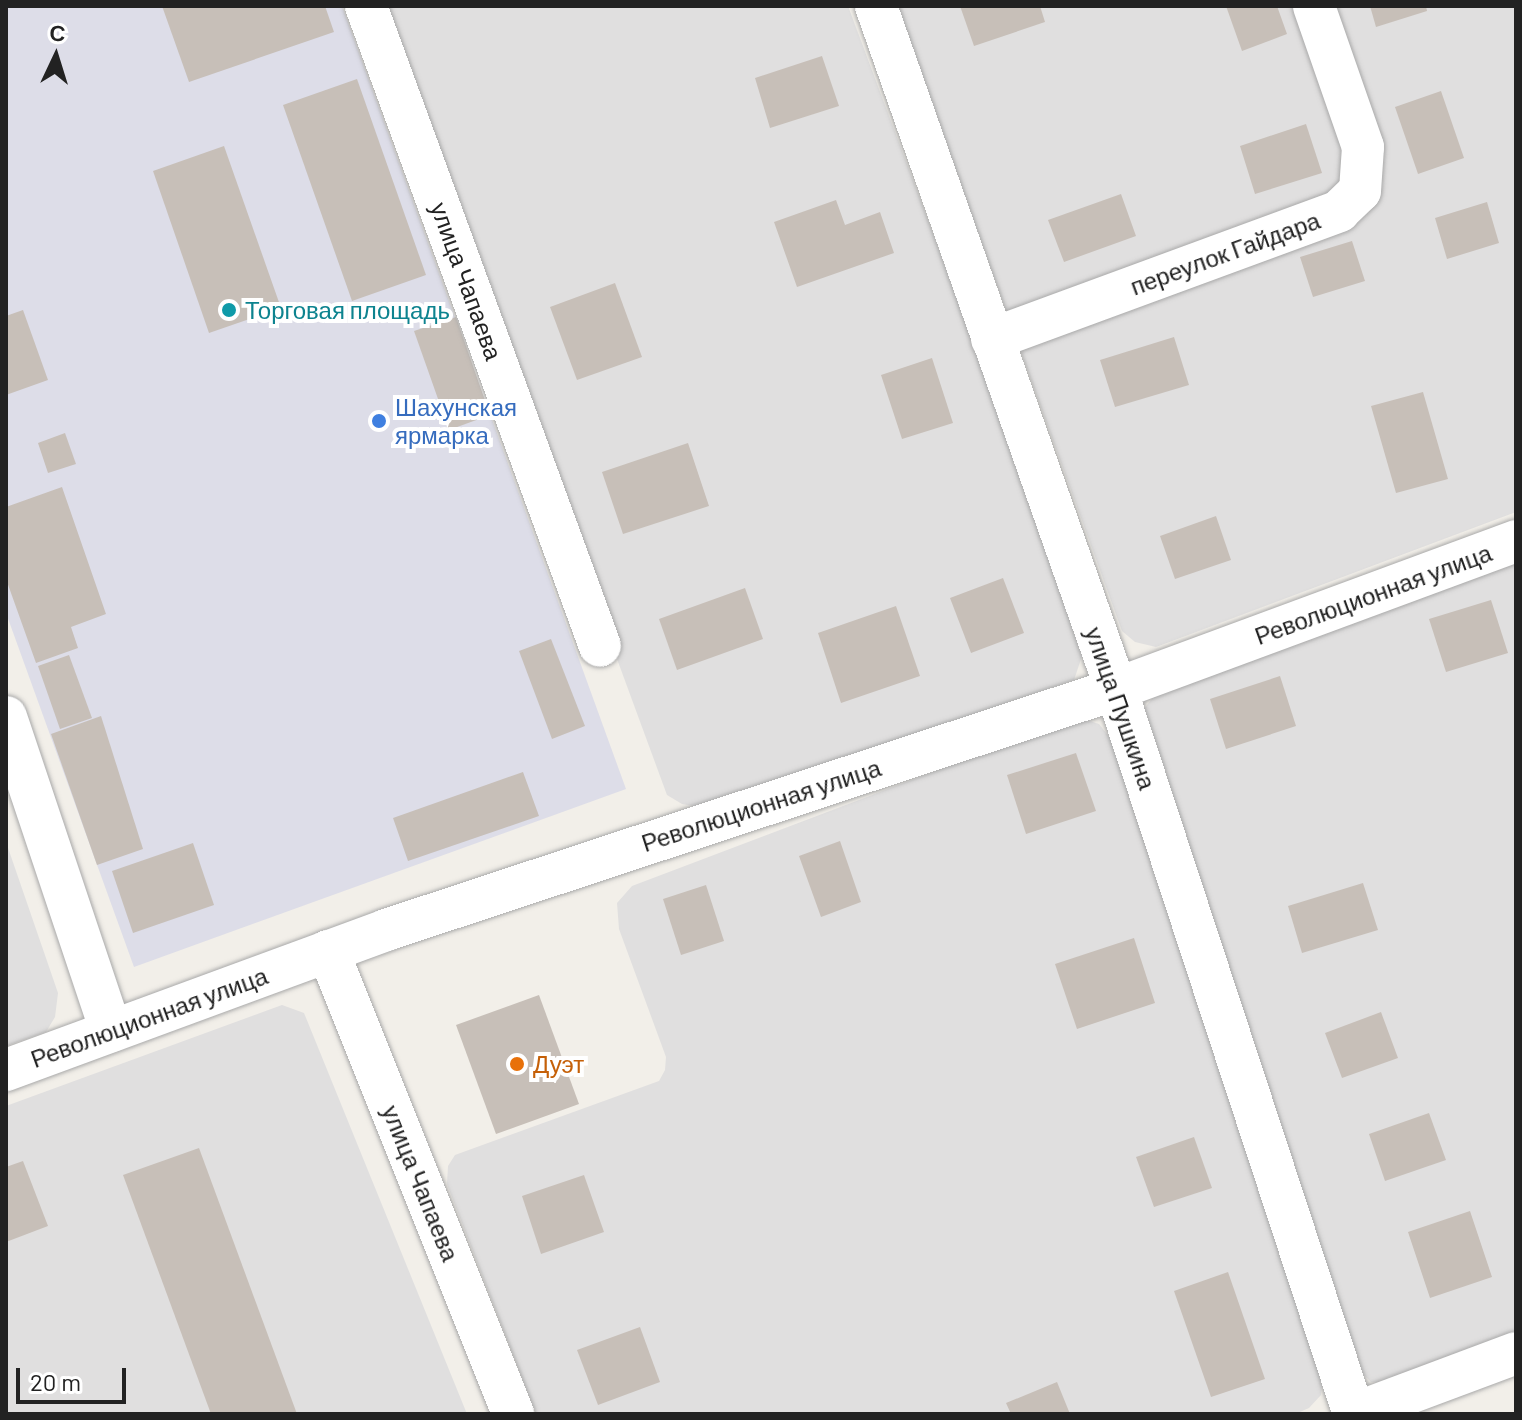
<!DOCTYPE html>
<meta charset="utf-8">
<style>
body{margin:0}
#map{position:relative;width:1522px;height:1420px;overflow:hidden;background:#f2efe9;font-family:Barlow,sans-serif}
div>[style]{position:absolute}
[style*='--x']{left:calc(var(--x)*1px);top:calc(var(--y)*1px);width:calc(var(--w)*1px);rotate:calc(var(--a)*1deg)}
.residential>*{inset:0;background:#e0dfdf}
.plaza>*{inset:0;background:#dddde8}
.building>*{inset:0;background:#c7bfb8}
.roads{filter:drop-shadow(0 0 2px #a9a9a9) drop-shadow(0 0 2px #a9a9a9)}
.street>*{height:42px;margin:-21px;padding:0 21px;transform-origin:21px;border-radius:21px;background:#fff}
.dots>*{width:22px;height:22px;translate:-50% -50%;box-sizing:border-box;border:4px solid #fff;border-radius:50%}
span{translate:-50% -50%;white-space:nowrap;text-align:center;line-height:1.15;-webkit-text-stroke:8px #fff;paint-order:stroke}
.street-label{font-size:24px;color:#222}
.culture-label{font-size:24px;color:#0d838f}
.left{translate:0 -50%;text-align:left}
.shop-label{font-size:24px;color:#366cbe}
.food-label{font-size:24px;color:#c56008}
.frame{position:absolute;inset:0;border:8px solid #222;pointer-events:none}
.north{position:absolute;left:16px;top:16px;width:80px;height:80px;-webkit-text-stroke:6px #fff;paint-order:stroke;rotate:4deg;font-size:22px;font-weight:700;line-height:32px;text-align:center;color:#222}
.north::after{content:'';display:block;margin:auto;width:28px;height:36px;background:#222;clip-path:polygon(50% 0,100% 100%,50% 72%,0 100%)}
.scale{position:absolute;left:16px;top:1368px;width:110px;height:36px;box-sizing:border-box;border:4px solid #222;border-top:0;padding-left:10px;font-size:24px;line-height:28px;white-space:nowrap;color:#222;-webkit-text-stroke:6px #fff;paint-order:stroke}
</style>
<div id="map">
<div class="residential">
<div style="clip-path:polygon(377px 6px,848px 6px,1086px 644px,1074px 680px,700px 807px,682px 804px,667px 795px)"></div>
<div style="clip-path:polygon(896px 6px,1516px 6px,1516px 512px,1156px 647px,1135px 642px,1122px 631px)"></div>
<div style="clip-path:polygon(1516px 562px,1516px 1337px,1394px 1384px,1371px 1382px,1360px 1371px,1144px 709px,1157px 692px)"></div>
<div style="clip-path:polygon(1078px 717px,1099px 724px,1110px 738px,1323px 1372px,1321px 1395px,1309px 1408px,1295px 1414px,536px 1414px,447px 1184px,448px 1166px,455px 1155px,659px 1081px,665px 1070px,666px 1057px,619px 929px,617px 903px,632px 886px)"></div>
<div style="clip-path:polygon(6px 842px,58px 993px,55px 1017px,46px 1032px,6px 1046px)"></div>
<div style="clip-path:polygon(282px 1005px,304px 1013px,467px 1414px,6px 1414px,6px 1106px)"></div>
</div>
<div class="plaza">
<div style="clip-path:polygon(6px 6px,342px 6px,626px 789px,134px 967px,6px 613px)"></div>
</div>
<div class="building">
<div style="clip-path:polygon(162px 6px,325px 6px,334px 32px,189px 82px)"></div>
<div style="clip-path:polygon(960px 6px,1040px 6px,1045px 22px,974px 46px)"></div>
<div style="clip-path:polygon(1226px 6px,1277px 6px,1287px 34px,1242px 51px)"></div>
<div style="clip-path:polygon(1370px 6px,1426px 6px,1427px 11px,1376px 27px)"></div>
<div style="clip-path:polygon(822px 56px,839px 106px,770px 128px,755px 78px)"></div>
<div style="clip-path:polygon(357px 79px,426px 275px,352px 301px,283px 105px)"></div>
<div style="clip-path:polygon(1441px 91px,1464px 158px,1418px 174px,1395px 107px)"></div>
<div style="clip-path:polygon(1306px 124px,1322px 173px,1255px 194px,1240px 146px)"></div>
<div style="clip-path:polygon(224px 146px,281px 308px,209px 333px,153px 171px)"></div>
<div style="clip-path:polygon(1121px 194px,1136px 236px,1064px 262px,1048px 220px)"></div>
<div style="clip-path:polygon(836px 200px,845px 225px,880px 212px,894px 253px,797px 287px,774px 222px)"></div>
<div style="clip-path:polygon(1487px 202px,1499px 243px,1447px 259px,1435px 218px)"></div>
<div style="clip-path:polygon(1352px 241px,1365px 281px,1313px 297px,1300px 257px)"></div>
<div style="clip-path:polygon(615px 283px,642px 357px,577px 380px,550px 307px)"></div>
<div style="clip-path:polygon(23px 310px,48px 380px,6px 395px,6px 316px)"></div>
<div style="clip-path:polygon(456px 317px,490px 415px,449px 430px,414px 331px)"></div>
<div style="clip-path:polygon(1174px 337px,1189px 385px,1115px 407px,1100px 360px)"></div>
<div style="clip-path:polygon(932px 358px,953px 423px,902px 439px,881px 375px)"></div>
<div style="clip-path:polygon(1423px 392px,1448px 479px,1396px 493px,1371px 406px)"></div>
<div style="clip-path:polygon(65px 433px,76px 464px,48px 473px,38px 443px)"></div>
<div style="clip-path:polygon(688px 443px,709px 506px,623px 534px,602px 472px)"></div>
<div style="clip-path:polygon(62px 487px,106px 614px,71px 627px,78px 648px,36px 663px,6px 579px,6px 507px)"></div>
<div style="clip-path:polygon(1216px 516px,1231px 560px,1175px 579px,1160px 536px)"></div>
<div style="clip-path:polygon(1003px 578px,1024px 633px,971px 653px,950px 598px)"></div>
<div style="clip-path:polygon(745px 588px,763px 639px,677px 670px,659px 619px)"></div>
<div style="clip-path:polygon(1491px 600px,1508px 653px,1446px 672px,1429px 619px)"></div>
<div style="clip-path:polygon(896px 606px,920px 676px,841px 703px,818px 633px)"></div>
<div style="clip-path:polygon(551px 639px,585px 726px,552px 739px,519px 651px)"></div>
<div style="clip-path:polygon(69px 655px,92px 718px,60px 729px,38px 666px)"></div>
<div style="clip-path:polygon(1280px 676px,1296px 726px,1226px 749px,1210px 699px)"></div>
<div style="clip-path:polygon(101px 716px,143px 849px,97px 865px,51px 734px)"></div>
<div style="clip-path:polygon(1076px 753px,1096px 811px,1026px 834px,1007px 775px)"></div>
<div style="clip-path:polygon(523px 772px,539px 816px,408px 861px,393px 818px)"></div>
<div style="clip-path:polygon(840px 841px,861px 902px,821px 917px,799px 856px)"></div>
<div style="clip-path:polygon(193px 843px,214px 905px,133px 933px,112px 871px)"></div>
<div style="clip-path:polygon(1363px 883px,1378px 930px,1302px 953px,1288px 906px)"></div>
<div style="clip-path:polygon(706px 885px,724px 941px,681px 955px,663px 899px)"></div>
<div style="clip-path:polygon(1134px 938px,1155px 1003px,1077px 1029px,1055px 964px)"></div>
<div style="clip-path:polygon(539px 995px,579px 1104px,496px 1134px,456px 1025px)"></div>
<div style="clip-path:polygon(1381px 1012px,1398px 1058px,1342px 1078px,1325px 1033px)"></div>
<div style="clip-path:polygon(1429px 1113px,1446px 1160px,1385px 1181px,1369px 1134px)"></div>
<div style="clip-path:polygon(1194px 1137px,1212px 1188px,1154px 1207px,1136px 1157px)"></div>
<div style="clip-path:polygon(199px 1148px,297px 1414px,211px 1414px,123px 1175px)"></div>
<div style="clip-path:polygon(23px 1161px,48px 1226px,6px 1242px,6px 1167px)"></div>
<div style="clip-path:polygon(584px 1175px,604px 1232px,541px 1254px,522px 1196px)"></div>
<div style="clip-path:polygon(1470px 1211px,1492px 1277px,1430px 1298px,1408px 1232px)"></div>
<div style="clip-path:polygon(1228px 1272px,1265px 1379px,1211px 1397px,1174px 1291px)"></div>
<div style="clip-path:polygon(640px 1327px,660px 1382px,598px 1405px,577px 1350px)"></div>
<div style="clip-path:polygon(1057px 1382px,1070px 1414px,1011px 1414px,1006px 1403px)"></div>
</div>
<div class="roads">
<div class="street">
<div style="--x:366;--y:6;--w:681;--a:69.92"></div>
<div style="--x:876;--y:6;--w:724;--a:70.64"></div>
<div style="--x:1116;--y:689;--w:763;--a:71.83"></div>
<div style="--x:992;--y:339;--w:370;--a:-20.2"></div>
<div style="--x:1339;--y:211;--w:29;--a:-44"></div>
<div style="--x:1360;--y:191;--w:44;--a:-86.1"></div>
<div style="--x:1363;--y:147;--w:149;--a:-109.2"></div>
<div style="--x:6;--y:717;--w:331;--a:71.5"></div>
<div style="--x:328;--y:951;--w:499;--a:68.2"></div>
<div style="--x:6;--y:1070;--w:405;--a:-20.2"></div>
<div style="--x:386;--y:930;--w:769;--a:-18.27"></div>
<div style="--x:1116;--y:689;--w:427;--a:-20.3"></div>
<div style="--x:1353;--y:1414;--w:174;--a:-20.5"></div>
</div>
</div>
<div class="dots">
<div style="left:229px;top:310px;background:#0f9aa8"></div>
<div style="left:379px;top:421px;background:#3f7fe0"></div>
<div style="left:517px;top:1064px;background:#e8710a"></div>
</div>
<div class="street-label">
<span style="left:1225px;top:253px;rotate:-20deg">переулок Гайдара</span>
<span style="left:467px;top:281px;rotate:70deg">улица Чапаева</span>
<span style="left:1373px;top:594px;rotate:-20deg">Революционная улица</span>
<span style="left:1121px;top:708px;rotate:71deg">улица Пушкина</span>
<span style="left:761px;top:805px;rotate:-18deg">Революционная улица</span>
<span style="left:149px;top:1017px;rotate:-20deg">Революционная улица</span>
<span style="left:421px;top:1183px;rotate:68deg">улица Чапаева</span>
</div>
<div class="culture-label">
<span class="left" style="left:245px;top:310px">Торговая площадь</span>
</div>
<div class="shop-label">
<span class="left" style="left:395px;top:421px">Шахунская<br>ярмарка</span>
</div>
<div class="food-label">
<span class="left" style="left:533px;top:1064px">Дуэт</span>
</div>
<div class="frame"></div>
<div class="north">С</div>
<div class="scale">20 m</div>
</div>
